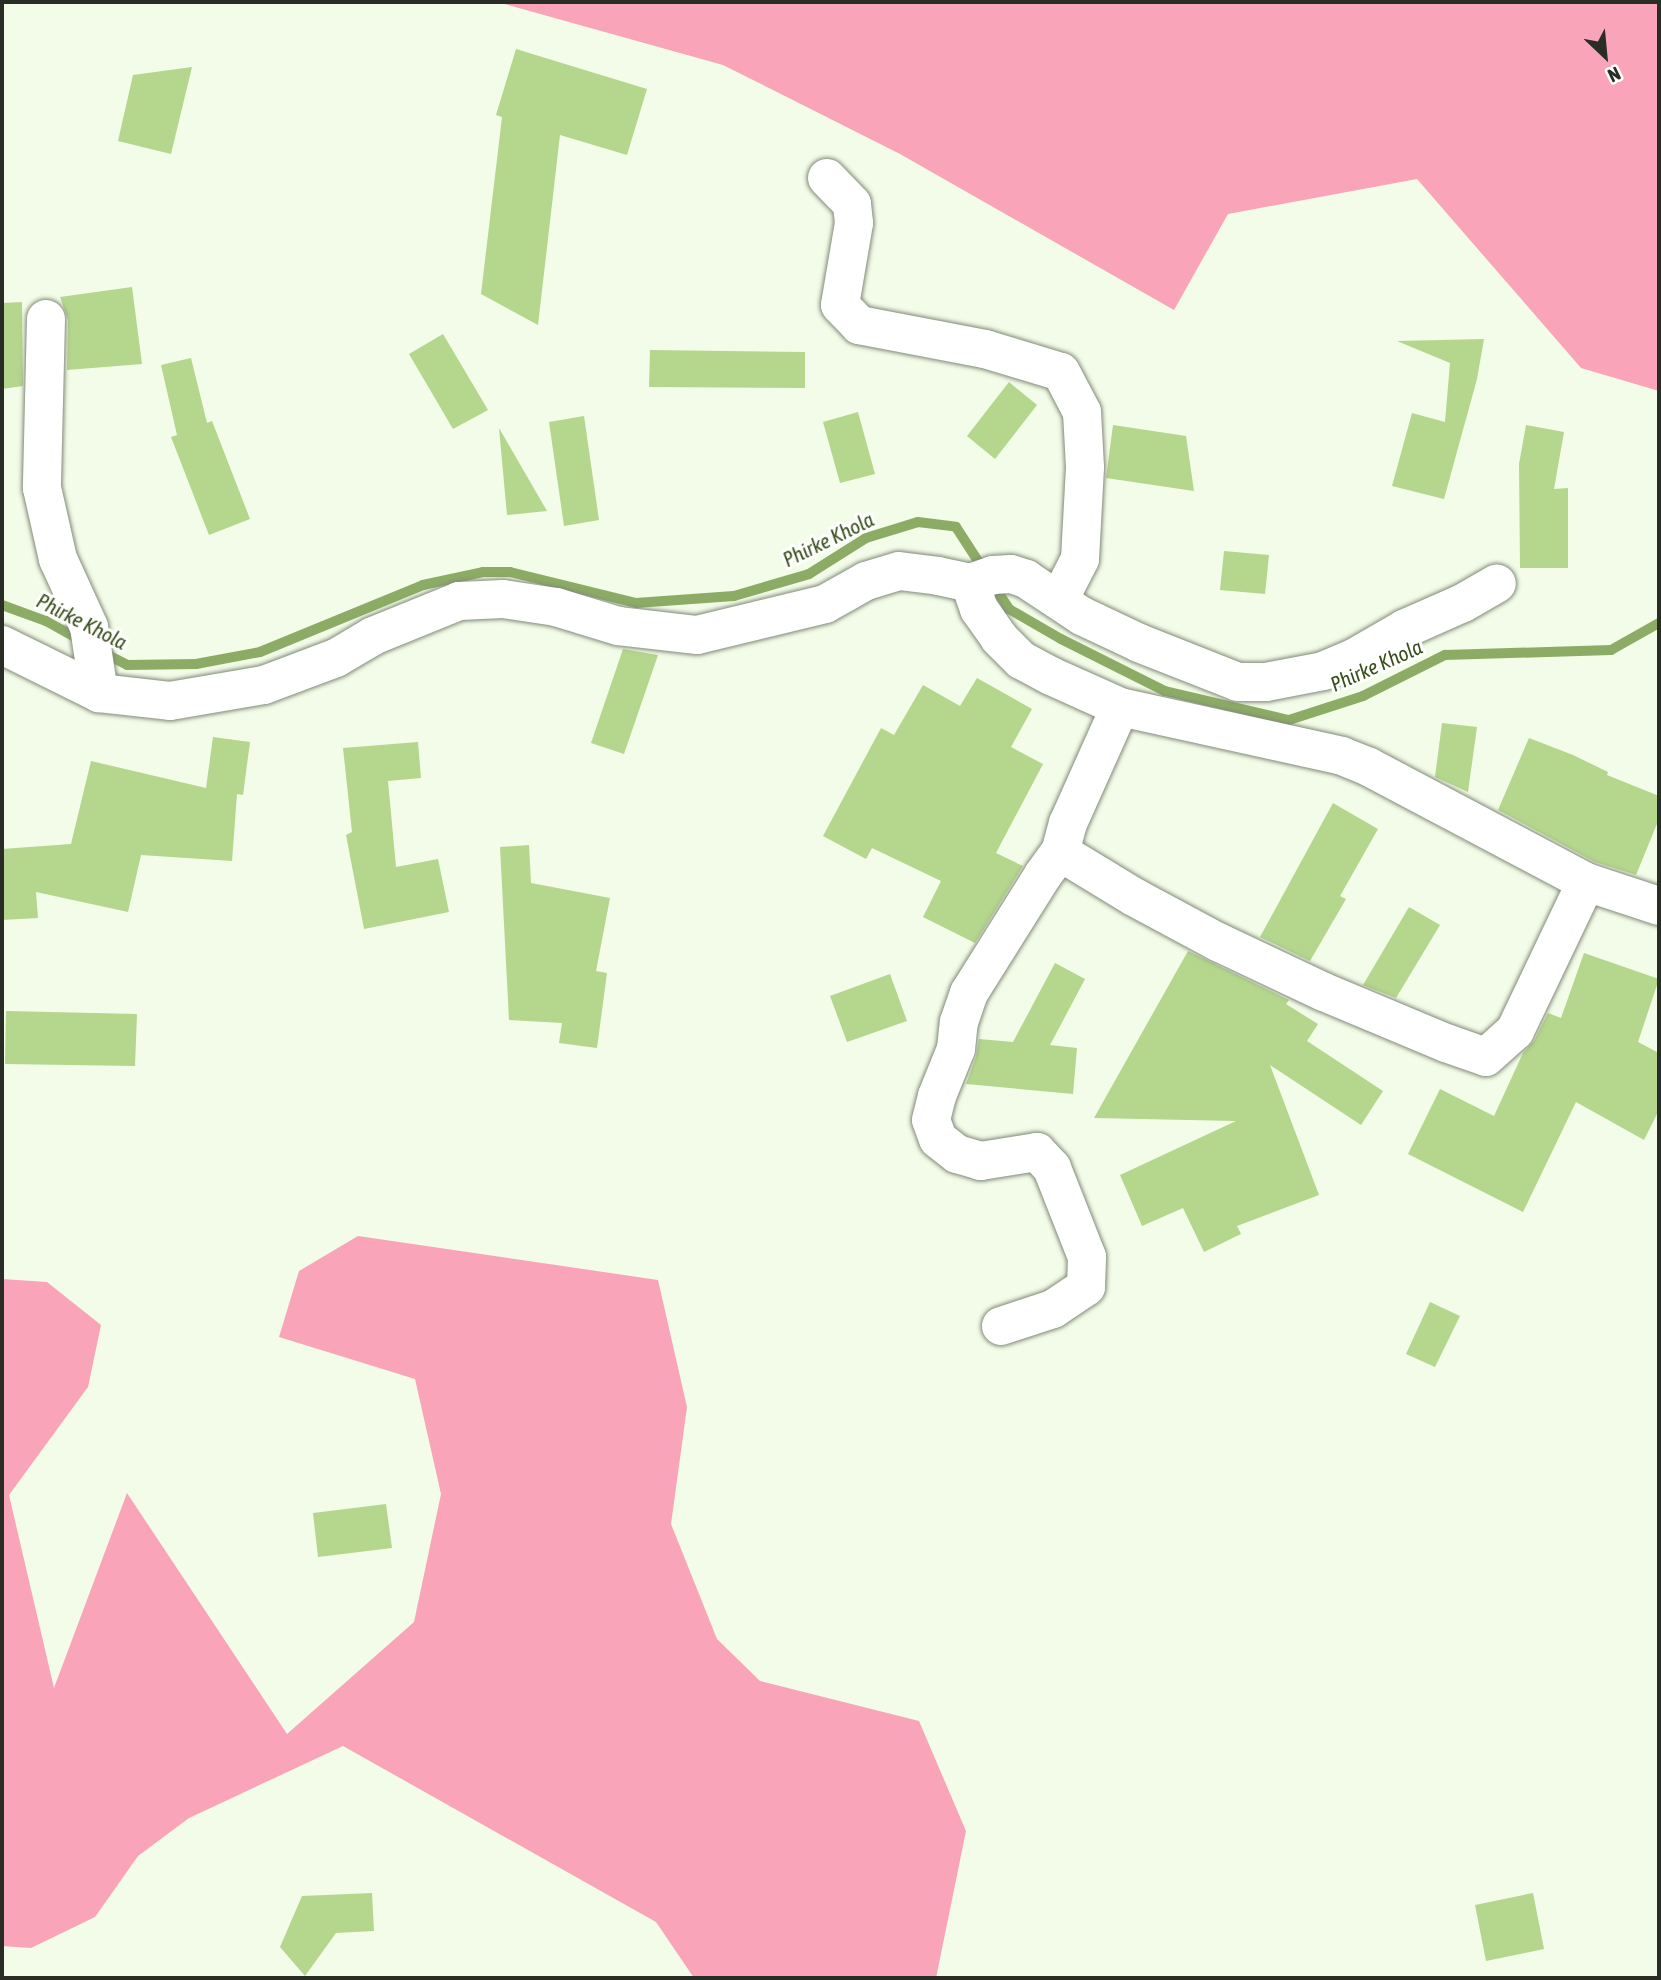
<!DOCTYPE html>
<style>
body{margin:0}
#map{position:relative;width:1661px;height:1980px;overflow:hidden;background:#f2fce8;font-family:"Asap Condensed",sans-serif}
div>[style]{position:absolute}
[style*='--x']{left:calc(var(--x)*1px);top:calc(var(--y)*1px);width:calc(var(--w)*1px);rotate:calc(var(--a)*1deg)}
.forest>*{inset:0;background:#f9a4b9}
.stream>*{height:10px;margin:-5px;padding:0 5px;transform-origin:5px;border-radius:5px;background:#8cac65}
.building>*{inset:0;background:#b4d68d}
.roads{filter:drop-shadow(0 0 2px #828a79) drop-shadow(0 0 2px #828a79)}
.minor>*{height:38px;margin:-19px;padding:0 19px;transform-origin:19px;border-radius:19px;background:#fff}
span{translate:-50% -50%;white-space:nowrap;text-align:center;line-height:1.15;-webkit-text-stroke:6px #fff;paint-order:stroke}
.water-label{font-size:21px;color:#394e1b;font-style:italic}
.frame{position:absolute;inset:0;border:4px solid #292d25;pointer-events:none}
.north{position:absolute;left:1570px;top:21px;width:70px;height:70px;-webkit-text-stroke:5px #fff;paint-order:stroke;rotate:154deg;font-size:19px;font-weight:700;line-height:28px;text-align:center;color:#292d25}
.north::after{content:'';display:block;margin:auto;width:24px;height:32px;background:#292d25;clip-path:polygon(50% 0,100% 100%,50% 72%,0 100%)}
</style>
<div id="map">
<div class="forest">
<div style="clip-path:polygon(497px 2px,1659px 2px,1659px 391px,1581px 368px,1417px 179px,1228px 214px,1174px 310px,900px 154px,723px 65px)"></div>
<div style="clip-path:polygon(358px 1236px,658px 1280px,687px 1407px,671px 1524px,717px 1639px,760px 1681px,919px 1721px,966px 1831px,936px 1978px,694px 1978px,656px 1922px,343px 1746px,189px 1818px,138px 1856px,95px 1917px,31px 1948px,2px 1946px,2px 1279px,47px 1282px,101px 1325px,88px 1387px,9px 1495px,54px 1688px,127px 1493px,287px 1734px,414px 1622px,441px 1494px,415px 1379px,279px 1337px,299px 1271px)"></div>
</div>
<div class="stream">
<div style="--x:2;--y:605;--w:47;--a:20"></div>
<div style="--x:46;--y:621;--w:41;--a:29.1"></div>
<div style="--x:102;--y:652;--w:28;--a:27"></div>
<div style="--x:127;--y:665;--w:69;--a:-0.8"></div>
<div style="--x:196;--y:664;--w:65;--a:-10.6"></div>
<div style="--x:260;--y:652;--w:176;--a:-22.3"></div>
<div style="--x:423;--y:585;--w:61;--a:-12.2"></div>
<div style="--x:483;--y:572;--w:27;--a:0"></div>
<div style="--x:510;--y:572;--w:130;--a:13.8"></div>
<div style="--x:636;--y:603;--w:98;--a:-4.1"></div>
<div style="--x:734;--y:596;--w:78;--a:-16.3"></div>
<div style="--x:809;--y:574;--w:67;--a:-32.3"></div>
<div style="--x:866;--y:538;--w:54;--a:-17.1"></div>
<div style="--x:918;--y:522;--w:38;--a:7"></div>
<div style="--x:956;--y:527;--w:98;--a:57.1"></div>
<div style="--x:1009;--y:609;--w:60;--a:30"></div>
<div style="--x:1061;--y:639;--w:116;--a:26.6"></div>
<div style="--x:1165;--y:691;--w:127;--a:13.2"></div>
<div style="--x:1289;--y:720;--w:78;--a:-18"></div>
<div style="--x:1363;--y:696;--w:92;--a:-26.6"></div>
<div style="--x:1445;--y:655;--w:166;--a:-1.7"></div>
<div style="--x:1611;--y:650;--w:55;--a:-29.4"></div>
</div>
<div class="building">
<div style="clip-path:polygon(516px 49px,647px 89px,627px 155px,560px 135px,538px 325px,481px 294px,502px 117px,496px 115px)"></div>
<div style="clip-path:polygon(192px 67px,171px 154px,118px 141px,133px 75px)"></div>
<div style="clip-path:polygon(132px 287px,142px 364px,67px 370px,68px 320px,60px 297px)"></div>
<div style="clip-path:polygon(22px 302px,23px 386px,2px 389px,2px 303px)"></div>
<div style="clip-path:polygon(443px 334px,488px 410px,453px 429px,409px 354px)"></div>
<div style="clip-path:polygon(1484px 339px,1477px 379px,1444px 499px,1392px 486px,1412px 413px,1445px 422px,1450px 363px,1397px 341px)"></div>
<div style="clip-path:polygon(650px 350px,805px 352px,805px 388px,649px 387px)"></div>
<div style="clip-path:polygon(191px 358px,207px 423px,212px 421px,250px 519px,209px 535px,171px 437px,177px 435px,161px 365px)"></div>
<div style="clip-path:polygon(1009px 382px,1037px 405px,995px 459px,967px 436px)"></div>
<div style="clip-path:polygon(858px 412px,875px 474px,840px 483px,823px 422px)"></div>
<div style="clip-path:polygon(584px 416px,599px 520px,564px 526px,549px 422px)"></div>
<div style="clip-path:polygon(1113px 425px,1186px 436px,1194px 491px,1106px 478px)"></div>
<div style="clip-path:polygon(1526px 425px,1564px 432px,1554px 489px,1568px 488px,1568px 568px,1520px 568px,1519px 464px)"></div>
<div style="clip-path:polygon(499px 428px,547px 511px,507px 515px)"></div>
<div style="clip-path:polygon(1224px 551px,1269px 555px,1265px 594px,1220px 590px)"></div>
<div style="clip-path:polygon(623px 649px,658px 655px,624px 754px,591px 743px)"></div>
<div style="clip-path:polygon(977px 678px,1032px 709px,1011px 747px,1043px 764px,996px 853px,1023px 866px,975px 943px,923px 917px,941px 881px,872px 848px,866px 859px,823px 836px,881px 728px,894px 735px,923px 685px,960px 706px)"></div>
<div style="clip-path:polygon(1442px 723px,1477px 727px,1468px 792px,1435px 777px)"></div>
<div style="clip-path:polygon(213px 737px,250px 742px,243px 795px,237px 794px,232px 861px,141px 855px,128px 912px,36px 892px,38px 918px,2px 920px,2px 849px,71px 844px,91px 761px,206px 788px)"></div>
<div style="clip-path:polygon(1529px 738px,1573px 755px,1608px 772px,1607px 775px,1659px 796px,1659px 819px,1636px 875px,1595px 862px,1498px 810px)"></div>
<div style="clip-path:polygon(418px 742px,421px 778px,388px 781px,396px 867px,438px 859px,449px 912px,364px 929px,346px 835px,352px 832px,343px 748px)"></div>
<div style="clip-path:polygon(1333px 803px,1378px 829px,1340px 896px,1346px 899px,1310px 961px,1260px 937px)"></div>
<div style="clip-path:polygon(529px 845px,531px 883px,610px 898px,596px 971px,607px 973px,597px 1048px,559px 1043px,562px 1023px,509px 1020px,500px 847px)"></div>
<div style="clip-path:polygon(1409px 907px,1440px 925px,1396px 998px,1363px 985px)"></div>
<div style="clip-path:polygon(1188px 951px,1289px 1000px,1286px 1004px,1318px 1024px,1307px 1041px,1383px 1091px,1361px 1125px,1270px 1065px,1319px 1195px,1237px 1226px,1241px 1234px,1204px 1252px,1183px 1208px,1142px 1226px,1120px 1175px,1236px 1121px,1094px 1118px)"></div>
<div style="clip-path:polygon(1584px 953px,1659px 979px,1638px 1042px,1659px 1053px,1659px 1110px,1644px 1140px,1576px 1102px,1523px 1212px,1408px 1154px,1440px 1089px,1494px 1116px,1523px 1053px,1534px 1041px,1548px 1013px,1561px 1018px)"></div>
<div style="clip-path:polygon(1055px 963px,1085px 979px,1050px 1045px,1077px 1048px,1073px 1094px,966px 1084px,976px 1057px,979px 1039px,1013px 1042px)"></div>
<div style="clip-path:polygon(890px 974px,907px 1021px,847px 1042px,830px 996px)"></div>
<div style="clip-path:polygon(6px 1011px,137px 1014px,135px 1066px,5px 1064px)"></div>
<div style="clip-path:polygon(1430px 1302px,1460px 1316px,1435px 1367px,1406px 1354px)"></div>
<div style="clip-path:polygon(386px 1504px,392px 1548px,318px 1557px,313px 1513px)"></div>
<div style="clip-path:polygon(372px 1893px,374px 1931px,336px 1933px,305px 1976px,280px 1947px,302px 1896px)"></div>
<div style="clip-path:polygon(1533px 1893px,1544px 1949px,1486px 1961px,1475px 1905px)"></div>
</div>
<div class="roads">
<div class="minor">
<div style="--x:827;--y:178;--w:36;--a:46"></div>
<div style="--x:852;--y:204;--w:19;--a:84"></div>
<div style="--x:854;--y:223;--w:83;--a:99.7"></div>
<div style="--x:840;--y:305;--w:28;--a:46"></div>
<div style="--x:859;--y:325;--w:128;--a:10.8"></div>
<div style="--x:985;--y:349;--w:79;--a:16.8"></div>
<div style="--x:1061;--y:372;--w:45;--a:62.3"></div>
<div style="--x:1082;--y:412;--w:55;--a:86.9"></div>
<div style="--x:1085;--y:467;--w:92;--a:93.1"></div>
<div style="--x:1080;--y:559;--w:46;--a:117.1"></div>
<div style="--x:46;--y:319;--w:169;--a:91.4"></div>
<div style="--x:42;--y:488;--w:73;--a:77.3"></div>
<div style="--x:58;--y:559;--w:75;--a:65.5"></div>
<div style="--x:89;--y:627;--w:67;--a:81.4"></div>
<div style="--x:970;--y:583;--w:24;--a:-19"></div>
<div style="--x:993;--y:575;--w:18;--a:-3"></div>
<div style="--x:1011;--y:574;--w:16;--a:18"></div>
<div style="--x:1026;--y:579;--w:67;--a:33.5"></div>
<div style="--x:1082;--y:616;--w:63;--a:25.3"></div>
<div style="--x:1139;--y:643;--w:106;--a:21.5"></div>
<div style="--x:1238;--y:682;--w:28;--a:0"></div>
<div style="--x:1266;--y:682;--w:58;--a:-10.9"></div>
<div style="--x:1323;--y:671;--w:34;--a:-23"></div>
<div style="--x:1354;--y:658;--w:58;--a:-30.1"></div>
<div style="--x:1404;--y:629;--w:64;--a:-23.8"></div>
<div style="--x:1463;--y:603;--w:39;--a:-30"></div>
<div style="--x:2;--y:645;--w:108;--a:26.3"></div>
<div style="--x:99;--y:693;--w:71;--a:6.4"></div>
<div style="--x:170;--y:701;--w:95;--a:-9.7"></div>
<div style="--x:264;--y:685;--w:77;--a:-20.6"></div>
<div style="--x:336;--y:658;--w:43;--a:-30.7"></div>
<div style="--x:373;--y:636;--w:93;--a:-22.1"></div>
<div style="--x:459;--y:601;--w:44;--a:-2.6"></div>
<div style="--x:503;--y:599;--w:54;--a:8.6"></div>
<div style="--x:556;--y:607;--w:65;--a:17"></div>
<div style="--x:618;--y:626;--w:80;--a:6.5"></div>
<div style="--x:697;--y:635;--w:132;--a:-13.6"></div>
<div style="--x:825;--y:604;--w:47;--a:-29.3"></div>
<div style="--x:866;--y:581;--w:34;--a:-17"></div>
<div style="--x:899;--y:571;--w:39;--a:7"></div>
<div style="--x:938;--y:576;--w:33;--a:12"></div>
<div style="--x:970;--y:583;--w:28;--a:71"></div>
<div style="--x:979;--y:609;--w:35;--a:55"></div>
<div style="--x:999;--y:638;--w:31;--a:45"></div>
<div style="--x:1021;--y:660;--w:34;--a:28"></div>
<div style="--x:1051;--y:676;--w:76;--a:24.2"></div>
<div style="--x:1120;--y:707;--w:227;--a:12.4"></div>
<div style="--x:1342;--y:756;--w:29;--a:22"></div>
<div style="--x:1369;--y:767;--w:246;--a:27.9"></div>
<div style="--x:1586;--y:882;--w:77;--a:18.2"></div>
<div style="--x:1120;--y:707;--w:127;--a:114.1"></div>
<div style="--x:1068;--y:823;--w:30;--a:105"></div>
<div style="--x:1060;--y:852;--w:87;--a:31.3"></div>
<div style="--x:1134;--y:897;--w:95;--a:28.2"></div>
<div style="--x:1218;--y:942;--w:117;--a:25.3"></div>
<div style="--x:1324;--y:992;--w:132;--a:22.7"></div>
<div style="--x:1446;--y:1043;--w:42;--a:19.3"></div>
<div style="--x:1486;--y:1057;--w:39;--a:-42"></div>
<div style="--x:1515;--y:1031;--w:165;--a:-64.5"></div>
<div style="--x:1001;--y:1326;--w:55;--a:-18.1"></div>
<div style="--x:1053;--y:1309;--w:40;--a:-34"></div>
<div style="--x:1086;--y:1287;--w:30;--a:-88"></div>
<div style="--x:1087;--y:1257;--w:96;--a:-111.5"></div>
<div style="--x:1052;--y:1168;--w:22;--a:-133"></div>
<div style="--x:1037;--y:1152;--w:57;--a:170.9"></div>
<div style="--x:981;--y:1161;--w:25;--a:-164"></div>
<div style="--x:957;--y:1154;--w:24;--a:-142"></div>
<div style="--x:938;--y:1139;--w:20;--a:-110"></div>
<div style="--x:931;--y:1120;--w:25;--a:-76"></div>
<div style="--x:937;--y:1096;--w:51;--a:-68"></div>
<div style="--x:956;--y:1049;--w:27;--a:-84"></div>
<div style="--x:959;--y:1022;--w:31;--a:-71"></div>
<div style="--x:969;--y:993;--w:139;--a:-57.9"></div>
<div style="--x:1043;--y:875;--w:29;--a:-54"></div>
</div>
</div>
<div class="water-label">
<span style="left:828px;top:539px;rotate:-26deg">Phirke Khola</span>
<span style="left:82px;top:621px;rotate:27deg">Phirke Khola</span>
<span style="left:1376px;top:665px;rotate:-24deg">Phirke Khola</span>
</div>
<div class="frame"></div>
<div class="north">N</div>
</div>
